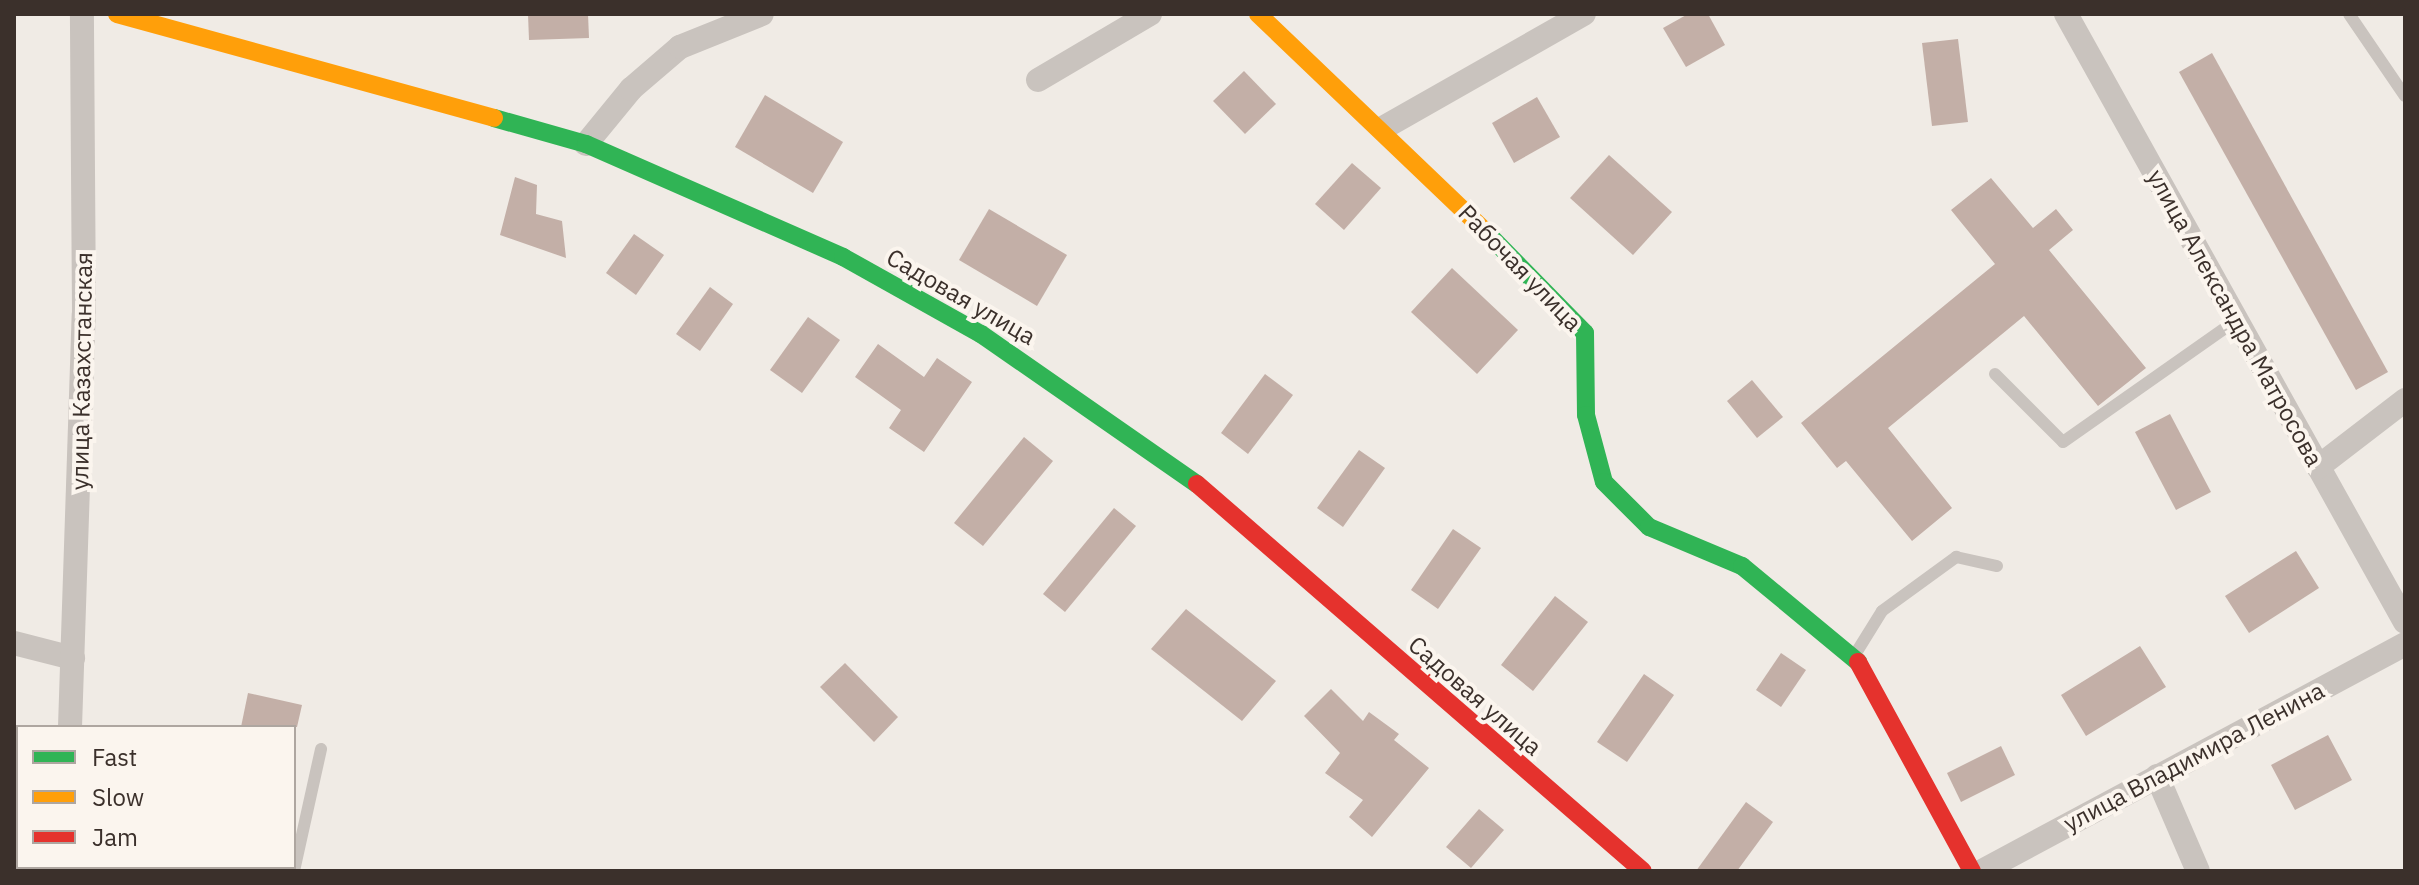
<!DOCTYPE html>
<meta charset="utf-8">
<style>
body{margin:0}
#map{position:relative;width:2419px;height:885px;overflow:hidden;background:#f0ebe5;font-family:"IBM Plex Sans",sans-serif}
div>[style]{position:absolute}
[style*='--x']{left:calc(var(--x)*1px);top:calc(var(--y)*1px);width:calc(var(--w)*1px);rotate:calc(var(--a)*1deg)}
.building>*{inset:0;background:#c3afa7}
.lane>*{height:12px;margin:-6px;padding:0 6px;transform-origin:6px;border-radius:6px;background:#c9c3be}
.street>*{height:24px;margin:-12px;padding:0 12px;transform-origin:12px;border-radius:12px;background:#c9c3be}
.fast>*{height:18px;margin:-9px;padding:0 9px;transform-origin:9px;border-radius:9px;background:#30b455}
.slow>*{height:18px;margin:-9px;padding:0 9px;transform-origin:9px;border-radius:9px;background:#ff9f0a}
.jam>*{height:18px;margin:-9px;padding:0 9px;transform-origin:9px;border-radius:9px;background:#e5322d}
span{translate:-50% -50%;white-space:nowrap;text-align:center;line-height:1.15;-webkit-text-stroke:8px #fbf5ee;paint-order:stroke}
.street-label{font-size:24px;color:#3b302b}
.frame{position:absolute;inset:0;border:16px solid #3b302b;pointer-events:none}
.legend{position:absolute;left:16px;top:725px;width:280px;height:144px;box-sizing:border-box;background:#fbf5ee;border:2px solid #aea6a0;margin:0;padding:10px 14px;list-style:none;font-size:24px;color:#3b302b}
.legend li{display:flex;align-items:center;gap:16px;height:40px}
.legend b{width:40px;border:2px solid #aea6a0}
</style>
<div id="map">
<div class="building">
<div style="clip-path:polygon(528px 14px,588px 14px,589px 38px,529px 40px)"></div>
<div style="clip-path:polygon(1688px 14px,1708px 14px,1725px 45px,1686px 67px,1663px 28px)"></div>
<div style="clip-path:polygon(1958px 39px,1968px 122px,1932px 126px,1922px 43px)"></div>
<div style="clip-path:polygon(2212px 53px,2388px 372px,2356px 390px,2179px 72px)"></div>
<div style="clip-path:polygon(1244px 71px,1276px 104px,1245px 134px,1213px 101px)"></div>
<div style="clip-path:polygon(765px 95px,843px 142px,813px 193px,735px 147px)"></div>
<div style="clip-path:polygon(1537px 97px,1560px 137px,1514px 163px,1492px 123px)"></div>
<div style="clip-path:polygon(1609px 155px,1672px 212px,1633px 255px,1570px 198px)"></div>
<div style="clip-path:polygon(1352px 163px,1381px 188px,1344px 230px,1315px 204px)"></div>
<div style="clip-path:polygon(515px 177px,537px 185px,536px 214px,562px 221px,566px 258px,500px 235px)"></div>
<div style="clip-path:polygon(1991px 178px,2033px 228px,2056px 209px,2073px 230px,2049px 250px,2146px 368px,2098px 406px,2024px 316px,1888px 428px,1952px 508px,1912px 541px,1846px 461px,1837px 468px,1801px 423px,1995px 264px,1951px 210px)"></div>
<div style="clip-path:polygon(989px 209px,1067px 255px,1037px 306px,959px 260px)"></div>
<div style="clip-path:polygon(634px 234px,664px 255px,636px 295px,606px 273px)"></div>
<div style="clip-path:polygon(1452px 268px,1518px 330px,1477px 374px,1411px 312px)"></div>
<div style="clip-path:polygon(710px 287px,733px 304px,700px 351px,676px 334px)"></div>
<div style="clip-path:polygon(808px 317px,840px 340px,802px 393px,770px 370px)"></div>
<div style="clip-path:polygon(878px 344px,924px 377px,937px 358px,972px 382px,924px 452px,889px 428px,901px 410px,855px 377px)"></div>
<div style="clip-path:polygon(1265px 374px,1293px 395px,1248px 454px,1221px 433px)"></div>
<div style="clip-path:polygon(1752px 380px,1783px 417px,1757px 438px,1727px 401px)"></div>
<div style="clip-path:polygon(2170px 414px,2211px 492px,2176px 510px,2135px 432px)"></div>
<div style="clip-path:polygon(1024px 437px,1053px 461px,983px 546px,954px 523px)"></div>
<div style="clip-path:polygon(1359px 450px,1385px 468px,1343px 527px,1317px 508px)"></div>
<div style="clip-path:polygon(1114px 508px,1136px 526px,1065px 612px,1043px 594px)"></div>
<div style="clip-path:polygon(1453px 529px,1481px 548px,1438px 609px,1411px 590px)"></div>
<div style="clip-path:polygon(2296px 551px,2319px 588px,2249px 633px,2225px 596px)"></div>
<div style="clip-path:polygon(1555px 596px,1588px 622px,1533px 691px,1501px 665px)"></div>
<div style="clip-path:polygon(1186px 609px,1276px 681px,1242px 721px,1151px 649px)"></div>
<div style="clip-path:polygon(2140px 646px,2166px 687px,2086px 736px,2061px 695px)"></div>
<div style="clip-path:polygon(1781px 653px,1806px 670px,1781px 707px,1756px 690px)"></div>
<div style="clip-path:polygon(845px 663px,898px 717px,874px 742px,820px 687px)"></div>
<div style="clip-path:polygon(1644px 674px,1674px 695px,1627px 762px,1597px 742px)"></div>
<div style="clip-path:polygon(1331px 689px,1363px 721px,1369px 712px,1399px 734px,1394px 740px,1429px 768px,1372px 837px,1349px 817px,1363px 800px,1325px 773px,1340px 753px,1304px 716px)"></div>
<div style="clip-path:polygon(248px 693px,302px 705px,297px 727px,241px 727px)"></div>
<div style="clip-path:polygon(2328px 735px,2352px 780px,2295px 810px,2271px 765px)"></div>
<div style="clip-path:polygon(2001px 746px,2015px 775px,1961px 802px,1947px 773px)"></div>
<div style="clip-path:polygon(1746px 802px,1773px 822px,1737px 871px,1696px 871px)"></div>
<div style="clip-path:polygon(1479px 809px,1504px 830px,1471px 868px,1446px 847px)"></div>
</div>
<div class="lane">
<div style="--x:2349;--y:14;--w:99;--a:55.7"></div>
<div style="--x:1995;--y:374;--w:96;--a:45"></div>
<div style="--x:2063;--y:442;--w:210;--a:-35.1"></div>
<div style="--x:1856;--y:653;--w:49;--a:-58.2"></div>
<div style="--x:1882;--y:611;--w:92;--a:-36.1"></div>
<div style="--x:1956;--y:557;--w:42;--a:12.4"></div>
<div style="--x:294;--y:871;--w:125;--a:-77.5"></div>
</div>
<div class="street">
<div style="--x:2066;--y:14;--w:696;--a:60.86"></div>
<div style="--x:1038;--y:80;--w:130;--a:-30.5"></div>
<div style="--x:1383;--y:128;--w:231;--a:-29.6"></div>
<div style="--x:586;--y:144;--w:71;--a:-50.7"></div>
<div style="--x:631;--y:89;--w:65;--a:-40.6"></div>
<div style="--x:680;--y:47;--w:88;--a:-21.9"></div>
<div style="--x:2318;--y:467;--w:110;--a:-37.6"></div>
<div style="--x:14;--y:643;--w:61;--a:14.3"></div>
<div style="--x:70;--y:727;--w:413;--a:-88.1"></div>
<div style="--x:84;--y:314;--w:300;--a:-90.4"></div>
<div style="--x:2157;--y:776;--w:103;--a:66.7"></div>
<div style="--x:62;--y:871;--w:4;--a:-90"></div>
<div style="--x:1982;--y:871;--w:480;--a:-28.2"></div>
</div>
<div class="fast">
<div style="--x:494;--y:118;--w:96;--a:15.8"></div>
<div style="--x:586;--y:144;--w:281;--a:23.7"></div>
<div style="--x:843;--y:257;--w:158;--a:29.2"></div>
<div style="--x:981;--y:334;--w:263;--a:34.8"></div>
<div style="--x:1485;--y:231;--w:143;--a:45.6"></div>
<div style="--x:1585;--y:333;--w:82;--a:89.3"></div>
<div style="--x:1586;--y:415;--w:69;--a:75"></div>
<div style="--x:1604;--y:482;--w:64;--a:45"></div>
<div style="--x:1649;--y:527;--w:101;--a:22.8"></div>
<div style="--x:1742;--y:566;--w:151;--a:39.6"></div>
</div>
<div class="slow">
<div style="--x:117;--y:14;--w:391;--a:15.4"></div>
<div style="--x:1258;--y:14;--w:314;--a:43.7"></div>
</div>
<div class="jam">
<div style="--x:1197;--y:484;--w:590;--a:40.95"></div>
<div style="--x:1858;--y:662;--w:238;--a:61.4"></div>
</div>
<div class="street-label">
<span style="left:1520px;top:268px;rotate:46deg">Рабочая улица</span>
<span style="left:961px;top:297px;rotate:30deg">Садовая улица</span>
<span style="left:2235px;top:318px;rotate:61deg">улица Александра Матросова</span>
<span style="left:82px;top:371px;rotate:-89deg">улица Казахстанская</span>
<span style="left:1475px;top:696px;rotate:41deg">Садовая улица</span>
<span style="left:2194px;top:757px;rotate:-28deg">улица Владимира Ленина</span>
</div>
<div class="frame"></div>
<ul class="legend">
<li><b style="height:10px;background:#30b455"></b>Fast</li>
<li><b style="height:10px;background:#ff9f0a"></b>Slow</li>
<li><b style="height:10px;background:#e5322d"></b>Jam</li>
</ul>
</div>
